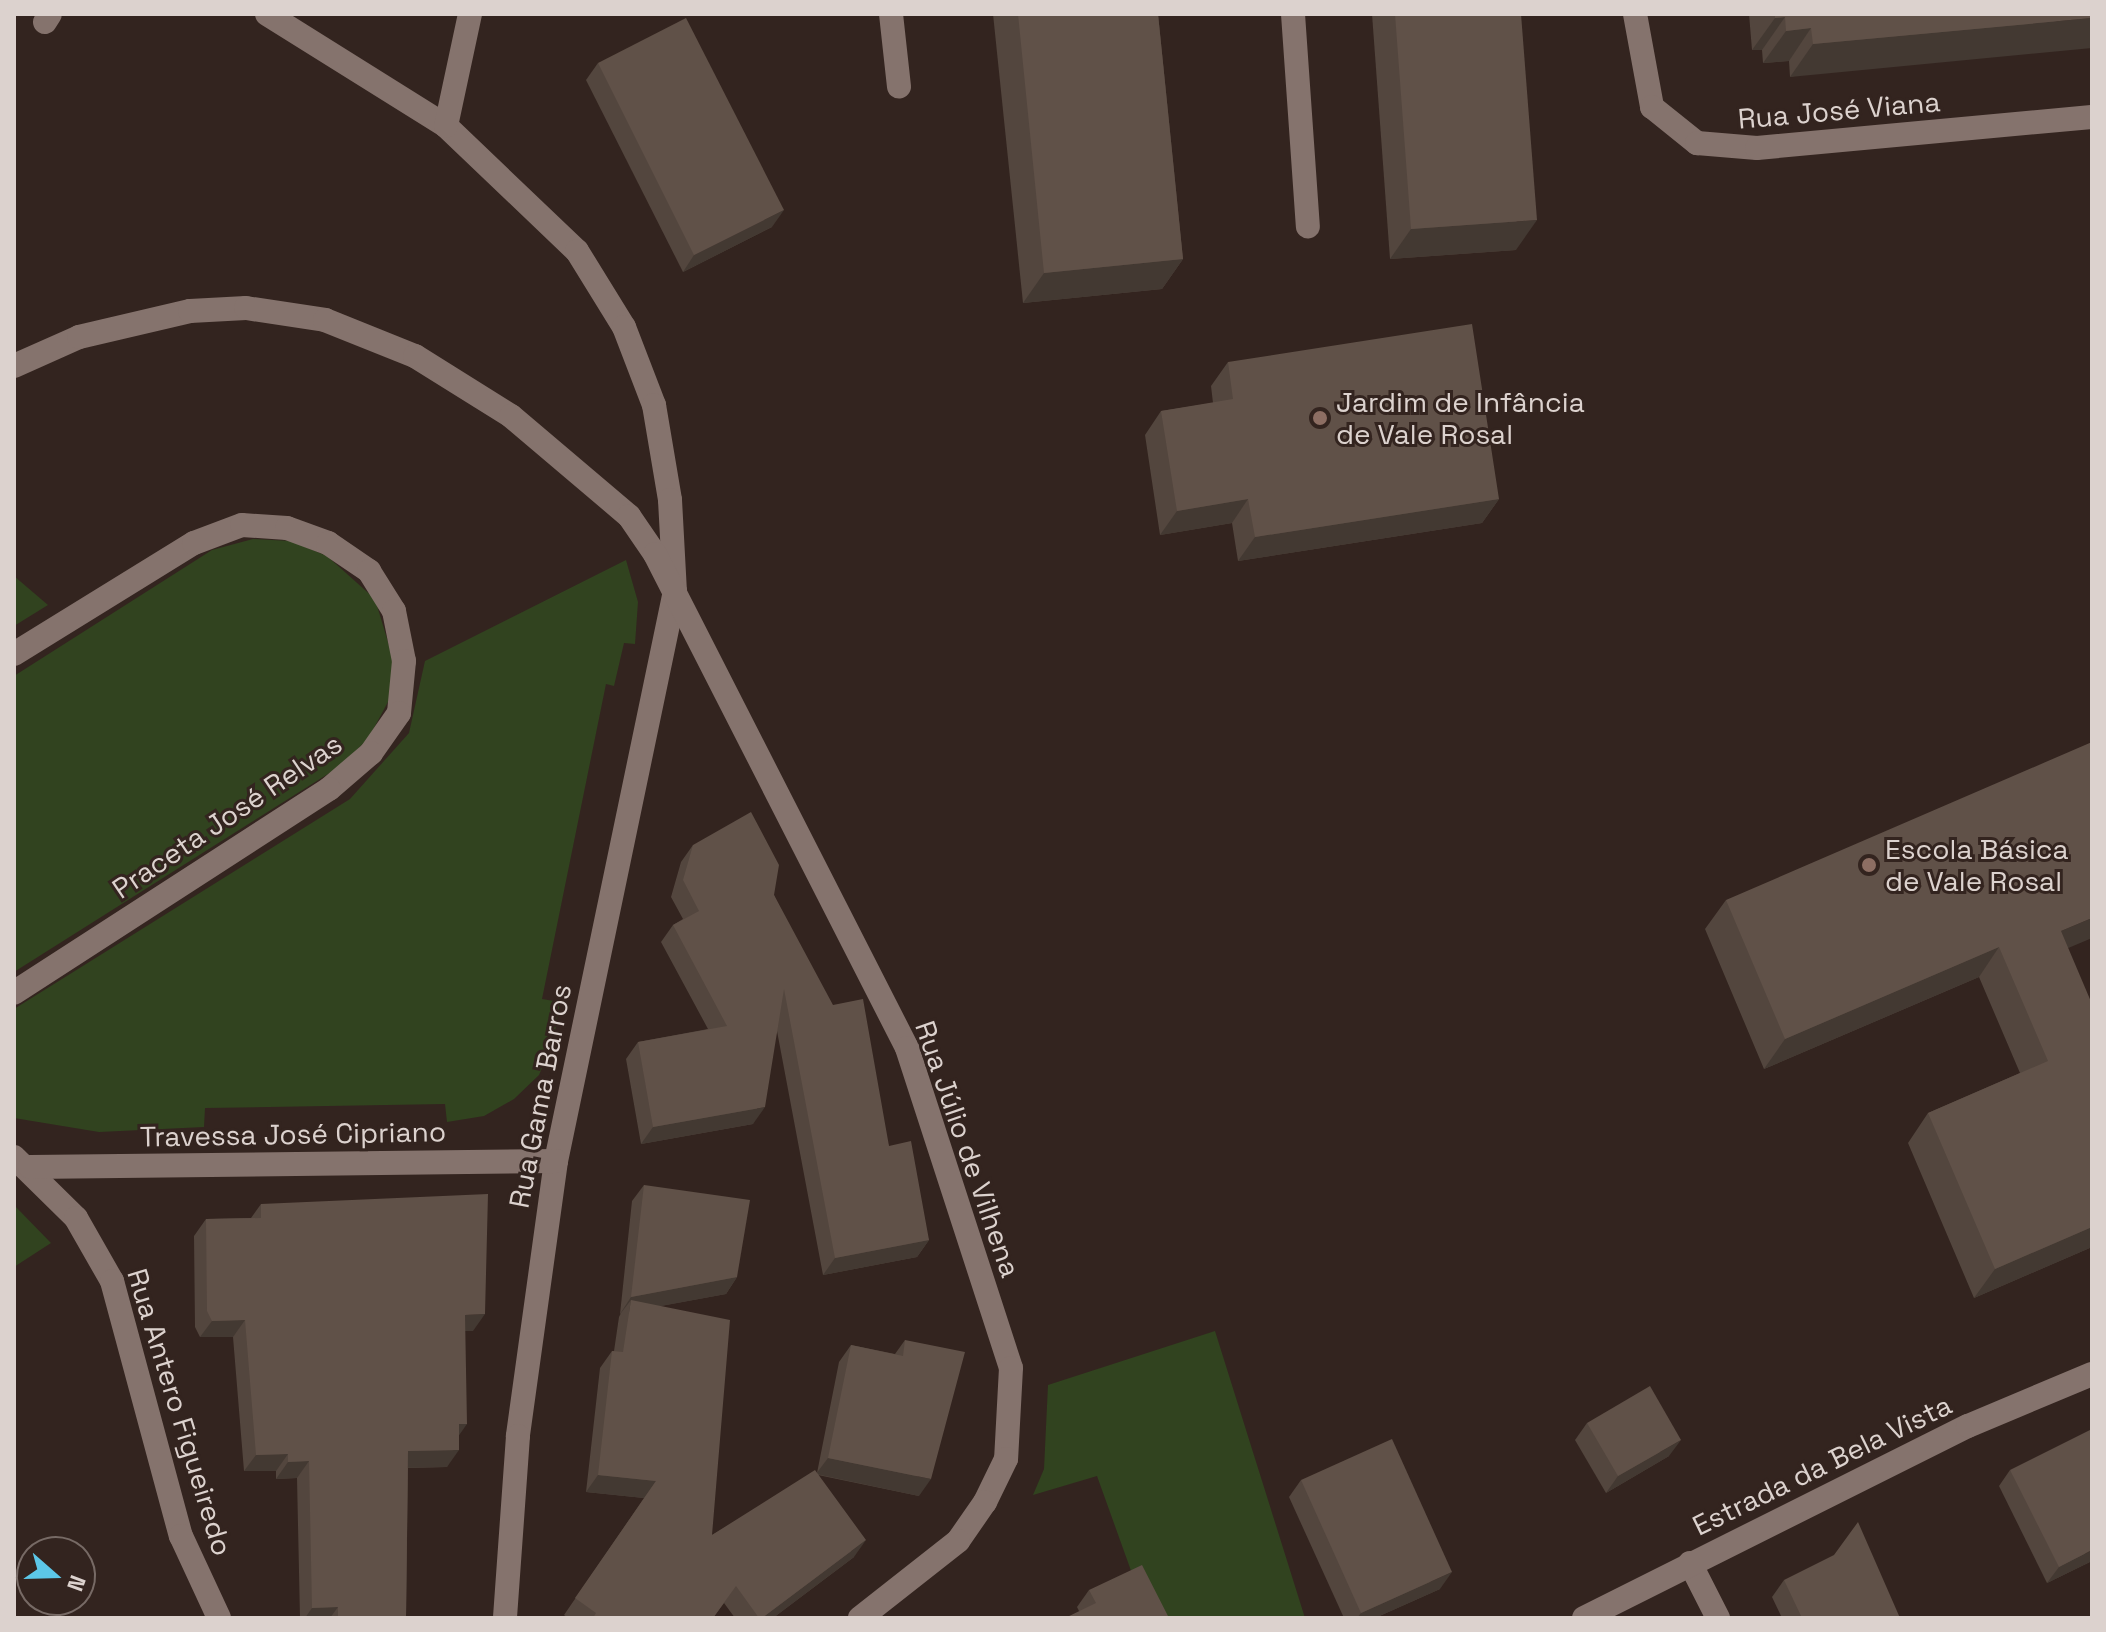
<!DOCTYPE html>
<meta charset="utf-8">
<style>
body{margin:0}
#map{position:relative;width:2106px;height:1632px;overflow:hidden;background:#33241f;font-family:"Space Grotesk",sans-serif}
div>[style]{position:absolute}
[style*='--x']{left:calc(var(--x)*1px);top:calc(var(--y)*1px);width:calc(var(--w)*1px);rotate:calc(var(--a)*1deg)}
.green>*{inset:0;background:#31431f}
.minor>*{height:24px;margin:-12px;padding:0 12px;transform-origin:12px;border-radius:12px;background:#85736d}
.wall>*{inset:0;background:#53463e}
.shaded-wall>*{inset:0;background:#433932}
.building>*{inset:0;background:#605148}
.dots>*{width:22px;height:22px;translate:-50% -50%;box-sizing:border-box;border:4px solid #33241f;border-radius:50%}
span{translate:-50% -50%;white-space:nowrap;text-align:center;line-height:1.15;-webkit-text-stroke:6px #33241f;paint-order:stroke}
.street-label{font-size:28px;color:#dcd2ce}
.poi-label{font-size:28px;color:#dcd2ce}
.left{translate:0 -50%;text-align:left}
.frame{position:absolute;inset:0;border:16px solid #dcd2ce;pointer-events:none}
.north{position:absolute;left:16px;top:1536px;width:80px;height:80px;box-sizing:border-box;background:#33241f;border:2px solid #776a65;border-radius:50%;rotate:110deg;font-size:22px;font-weight:700;line-height:32px;text-align:center;color:#dcd2ce}
.north::after{content:'';display:block;margin:auto;width:28px;height:36px;background:#5cc7e8;clip-path:polygon(50% 0,100% 100%,50% 72%,0 100%)}
</style>
<div id="map">
<div class="green">
<div style="clip-path:polygon(253px 539px,291px 541px,327px 556px,375px 599px,395px 665px,389px 700px,368px 739px,339px 767px,14px 972px,14px 676px,212px 550px)"></div>
<div style="clip-path:polygon(626px 560px,638px 602px,635px 644px,624px 643px,614px 686px,606px 684px,542px 999px,560px 1002px,553px 1043px,539px 1075px,514px 1099px,484px 1116px,447px 1122px,445px 1104px,205px 1108px,204px 1127px,99px 1132px,14px 1118px,14px 1009px,350px 799px,409px 733px,425px 661px)"></div>
<div style="clip-path:polygon(14px 576px,48px 605px,14px 626px)"></div>
<div style="clip-path:polygon(14px 1205px,51px 1243px,14px 1267px)"></div>
<div style="clip-path:polygon(1215px 1331px,1305px 1618px,1148px 1618px,1097px 1476px,1033px 1495px,1044px 1469px,1048px 1385px)"></div>
</div>
<div class="minor">
<div style="--x:267;--y:14;--w:211;--a:32"></div>
<div style="--x:446;--y:126;--w:181;--a:43.7"></div>
<div style="--x:577;--y:251;--w:89;--a:58.3"></div>
<div style="--x:624;--y:327;--w:84;--a:69"></div>
<div style="--x:654;--y:405;--w:96;--a:80.4"></div>
<div style="--x:670;--y:500;--w:91;--a:86.9"></div>
<div style="--x:675;--y:591;--w:582;--a:101.79"></div>
<div style="--x:556;--y:1161;--w:278;--a:97.9"></div>
<div style="--x:518;--y:1436;--w:182;--a:94.1"></div>
<div style="--x:891;--y:14;--w:73;--a:83.7"></div>
<div style="--x:1293;--y:14;--w:213;--a:86"></div>
<div style="--x:1635;--y:14;--w:95;--a:79.6"></div>
<div style="--x:1652;--y:107;--w:58;--a:38.7"></div>
<div style="--x:1697;--y:143;--w:60;--a:4.8"></div>
<div style="--x:1757;--y:148;--w:336;--a:-5.3"></div>
<div style="--x:45;--y:22;--w:9;--a:-58"></div>
<div style="--x:446;--y:126;--w:115;--a:-77.9"></div>
<div style="--x:14;--y:366;--w:71;--a:-24"></div>
<div style="--x:79;--y:337;--w:114;--a:-13.2"></div>
<div style="--x:190;--y:311;--w:56;--a:-3.1"></div>
<div style="--x:246;--y:308;--w:80;--a:8.6"></div>
<div style="--x:325;--y:320;--w:97;--a:21.8"></div>
<div style="--x:415;--y:356;--w:113;--a:32"></div>
<div style="--x:511;--y:416;--w:155;--a:40.3"></div>
<div style="--x:629;--y:516;--w:46;--a:55.6"></div>
<div style="--x:655;--y:554;--w:555;--a:62.97"></div>
<div style="--x:907;--y:1048;--w:336;--a:72"></div>
<div style="--x:1011;--y:1368;--w:91;--a:93.1"></div>
<div style="--x:1006;--y:1459;--w:48;--a:116"></div>
<div style="--x:985;--y:1502;--w:47;--a:124.7"></div>
<div style="--x:958;--y:1541;--w:125;--a:141.8"></div>
<div style="--x:14;--y:654;--w:211;--a:-31.7"></div>
<div style="--x:194;--y:543;--w:51;--a:-20.6"></div>
<div style="--x:242;--y:525;--w:45;--a:3.8"></div>
<div style="--x:287;--y:528;--w:44;--a:20.1"></div>
<div style="--x:328;--y:543;--w:50;--a:34.3"></div>
<div style="--x:369;--y:571;--w:47;--a:58"></div>
<div style="--x:394;--y:611;--w:51;--a:78.7"></div>
<div style="--x:404;--y:661;--w:52;--a:95.5"></div>
<div style="--x:399;--y:713;--w:49;--a:125"></div>
<div style="--x:371;--y:753;--w:55;--a:139.4"></div>
<div style="--x:329;--y:789;--w:375;--a:147.1"></div>
<div style="--x:14;--y:1157;--w:87;--a:44.5"></div>
<div style="--x:76;--y:1218;--w:73;--a:60.3"></div>
<div style="--x:112;--y:1281;--w:264;--a:74.9"></div>
<div style="--x:181;--y:1536;--w:90;--a:65.1"></div>
<div style="--x:30;--y:1167;--w:526;--a:-0.65"></div>
<div style="--x:1690;--y:1563;--w:62;--a:63"></div>
<div style="--x:1584;--y:1618;--w:429;--a:-26.6"></div>
<div style="--x:1968;--y:1426;--w:134;--a:-22.8"></div>
</div>
<div class="wall">
<div style="clip-path:polygon(993px 14px,1158px 14px,1183px 259px,1162px 289px,1023px 303px)"></div>
<div style="clip-path:polygon(1372px 14px,1521px 14px,1516px 250px,1390px 259px)"></div>
<div style="clip-path:polygon(1749px 14px,2092px 14px,1790px 77px,1789px 61px,1763px 63px,1762px 50px,1752px 50px)"></div>
<div style="clip-path:polygon(598px 63px,772px 227px,683px 272px,586px 80px)"></div>
<div style="clip-path:polygon(1228px 362px,1499px 499px,1482px 523px,1238px 561px,1232px 523px,1160px 535px,1145px 435px,1161px 411px,1213px 403px,1211px 386px)"></div>
<div style="clip-path:polygon(693px 845px,774px 895px,889px 1146px,929px 1240px,917px 1257px,823px 1275px,777px 1031px,753px 1124px,641px 1144px,626px 1059px,638px 1042px,708px 1029px,661px 942px,673px 925px,683px 919px,671px 897px,681px 862px)"></div>
<div style="clip-path:polygon(1726px 900px,2068px 948px,2092px 1247px,1974px 1298px,1908px 1143px,1928px 1113px,2020px 1073px,1979px 977px,1764px 1069px,1705px 929px)"></div>
<div style="clip-path:polygon(644px 1185px,737px 1277px,726px 1294px,660px 1306px,712px 1535px,817px 1473px,839px 1362px,851px 1345px,895px 1354px,905px 1340px,919px 1496px,818px 1475px,854px 1557px,773px 1618px,735px 1618px,724px 1603px,713px 1618px,568px 1618px,564px 1615px,644px 1498px,586px 1492px,600px 1368px,612px 1351px,614px 1351px,619px 1317px,621px 1313px,620px 1314px,632px 1201px)"></div>
<div style="clip-path:polygon(261px 1204px,473px 1331px,465px 1331px,459px 1436px,447px 1467px,408px 1468px,406px 1618px,300px 1618px,297px 1478px,276px 1479px,276px 1471px,244px 1471px,233px 1337px,200px 1337px,195px 1327px,194px 1236px,206px 1219px,251px 1218px)"></div>
<div style="clip-path:polygon(1587px 1423px,1669px 1456px,1606px 1493px,1575px 1440px)"></div>
<div style="clip-path:polygon(2010px 1470px,2092px 1561px,2047px 1583px,1999px 1486px)"></div>
<div style="clip-path:polygon(1301px 1480px,1440px 1589px,1375px 1618px,1344px 1618px,1289px 1497px)"></div>
<div style="clip-path:polygon(1784px 1580px,1900px 1618px,1782px 1618px,1772px 1597px)"></div>
<div style="clip-path:polygon(1089px 1590px,1169px 1618px,1079px 1611px,1077px 1607px)"></div>
</div>
<div class="shaded-wall">
<div style="clip-path:polygon(1785px 17px,1762px 50px,1752px 50px,1775px 18px)"></div>
<div style="clip-path:polygon(2092px 18px,2092px 48px,1790px 77px,1813px 44px)"></div>
<div style="clip-path:polygon(1811px 28px,1789px 61px,1763px 63px,1786px 31px)"></div>
<div style="clip-path:polygon(784px 210px,772px 227px,683px 272px,694px 255px)"></div>
<div style="clip-path:polygon(1537px 220px,1516px 250px,1390px 259px,1411px 229px)"></div>
<div style="clip-path:polygon(1183px 259px,1162px 289px,1023px 303px,1044px 273px)"></div>
<div style="clip-path:polygon(1248px 499px,1232px 523px,1160px 535px,1177px 511px)"></div>
<div style="clip-path:polygon(1499px 499px,1482px 523px,1238px 561px,1255px 537px)"></div>
<div style="clip-path:polygon(2092px 918px,2092px 938px,2040px 960px,2061px 931px)"></div>
<div style="clip-path:polygon(1999px 947px,1979px 977px,1764px 1069px,1785px 1039px)"></div>
<div style="clip-path:polygon(765px 1107px,753px 1124px,641px 1144px,653px 1127px)"></div>
<div style="clip-path:polygon(2092px 1227px,2092px 1247px,1974px 1298px,1995px 1269px)"></div>
<div style="clip-path:polygon(929px 1240px,917px 1257px,823px 1275px,835px 1258px)"></div>
<div style="clip-path:polygon(737px 1277px,726px 1294px,629px 1312px,631px 1300px,621px 1313px,620px 1314px,631px 1297px)"></div>
<div style="clip-path:polygon(485px 1314px,473px 1331px,453px 1331px,465px 1315px)"></div>
<div style="clip-path:polygon(245px 1320px,233px 1337px,200px 1337px,212px 1321px)"></div>
<div style="clip-path:polygon(459px 1424px,467px 1424px,455px 1441px)"></div>
<div style="clip-path:polygon(1681px 1440px,1669px 1456px,1606px 1493px,1618px 1476px)"></div>
<div style="clip-path:polygon(459px 1450px,447px 1467px,396px 1468px,408px 1451px)"></div>
<div style="clip-path:polygon(288px 1454px,276px 1471px,244px 1471px,256px 1455px)"></div>
<div style="clip-path:polygon(828px 1458px,931px 1479px,919px 1496px,816px 1474px)"></div>
<div style="clip-path:polygon(309px 1461px,297px 1478px,276px 1479px,288px 1462px)"></div>
<div style="clip-path:polygon(598px 1475px,656px 1481px,644px 1498px,586px 1492px)"></div>
<div style="clip-path:polygon(866px 1540px,854px 1557px,773px 1618px,762px 1618px)"></div>
<div style="clip-path:polygon(2092px 1550px,2092px 1561px,2047px 1583px,2059px 1567px)"></div>
<div style="clip-path:polygon(1452px 1572px,1440px 1589px,1375px 1618px,1357px 1618px,1361px 1613px)"></div>
<div style="clip-path:polygon(338px 1607px,330px 1618px,305px 1618px,312px 1608px)"></div>
</div>
<div class="building">
<div style="clip-path:polygon(1018px 14px,1158px 14px,1183px 259px,1044px 273px)"></div>
<div style="clip-path:polygon(1395px 14px,1521px 14px,1537px 220px,1411px 229px)"></div>
<div style="clip-path:polygon(1775px 14px,2092px 14px,2092px 18px,1813px 44px,1811px 28px,1786px 31px,1785px 17px,1775px 18px)"></div>
<div style="clip-path:polygon(686px 18px,784px 210px,694px 255px,598px 63px)"></div>
<div style="clip-path:polygon(1472px 324px,1499px 499px,1255px 537px,1248px 499px,1177px 511px,1161px 411px,1233px 399px,1228px 362px)"></div>
<div style="clip-path:polygon(2092px 742px,2092px 918px,2061px 931px,2092px 1004px,2092px 1227px,1995px 1269px,1928px 1113px,2048px 1061px,1999px 947px,1785px 1039px,1726px 900px)"></div>
<div style="clip-path:polygon(751px 812px,779px 865px,774px 895px,833px 1005px,863px 999px,889px 1146px,911px 1141px,929px 1240px,835px 1258px,784px 989px,765px 1107px,653px 1127px,638px 1042px,727px 1026px,673px 925px,699px 911px,683px 880px,693px 845px)"></div>
<div style="clip-path:polygon(644px 1185px,750px 1200px,737px 1277px,631px 1297px)"></div>
<div style="clip-path:polygon(488px 1194px,485px 1314px,465px 1315px,467px 1424px,459px 1424px,459px 1450px,408px 1451px,406px 1618px,338px 1618px,338px 1607px,312px 1608px,309px 1461px,288px 1462px,288px 1454px,256px 1455px,245px 1320px,212px 1321px,207px 1311px,206px 1219px,261px 1218px,261px 1204px)"></div>
<div style="clip-path:polygon(631px 1300px,730px 1320px,712px 1535px,815px 1470px,866px 1540px,762px 1618px,759px 1618px,736px 1586px,713px 1618px,593px 1618px,596px 1613px,575px 1598px,656px 1481px,598px 1475px,612px 1351px,623px 1352px)"></div>
<div style="clip-path:polygon(905px 1340px,965px 1352px,931px 1479px,828px 1458px,851px 1345px,903px 1356px)"></div>
<div style="clip-path:polygon(1650px 1386px,1681px 1440px,1618px 1476px,1587px 1423px)"></div>
<div style="clip-path:polygon(2092px 1429px,2092px 1550px,2059px 1567px,2010px 1470px)"></div>
<div style="clip-path:polygon(1392px 1439px,1452px 1572px,1361px 1613px,1301px 1480px)"></div>
<div style="clip-path:polygon(1858px 1522px,1900px 1618px,1802px 1618px,1784px 1580px,1834px 1555px)"></div>
<div style="clip-path:polygon(1142px 1565px,1169px 1618px,1065px 1618px,1096px 1603px,1089px 1590px)"></div>
</div>
<div class="dots">
<div style="left:1320px;top:418px;background:#8d6e63"></div>
<div style="left:1869px;top:865px;background:#8d6e63"></div>
</div>
<div class="street-label">
<span style="left:1839px;top:110px;rotate:-5deg">Rua José Viana</span>
<span style="left:227px;top:816px;rotate:-34deg">Praceta José Relvas</span>
<span style="left:540px;top:1096px;rotate:-79deg">Rua Gama Barros</span>
<span style="left:293px;top:1134px;rotate:-1deg">Travessa José Cipriano</span>
<span style="left:968px;top:1149px;rotate:71deg">Rua Júlio de Vilhena</span>
<span style="left:180px;top:1412px;rotate:73deg">Rua Antero Figueiredo</span>
<span style="left:1822px;top:1465px;rotate:-26deg">Estrada da Bela Vista</span>
</div>
<div class="poi-label">
<span class="left" style="left:1336px;top:418px">Jardim de Infância<br>de Vale Rosal</span>
<span class="left" style="left:1885px;top:865px">Escola Básica<br>de Vale Rosal</span>
</div>
<div class="frame"></div>
<div class="north">N</div>
</div>
